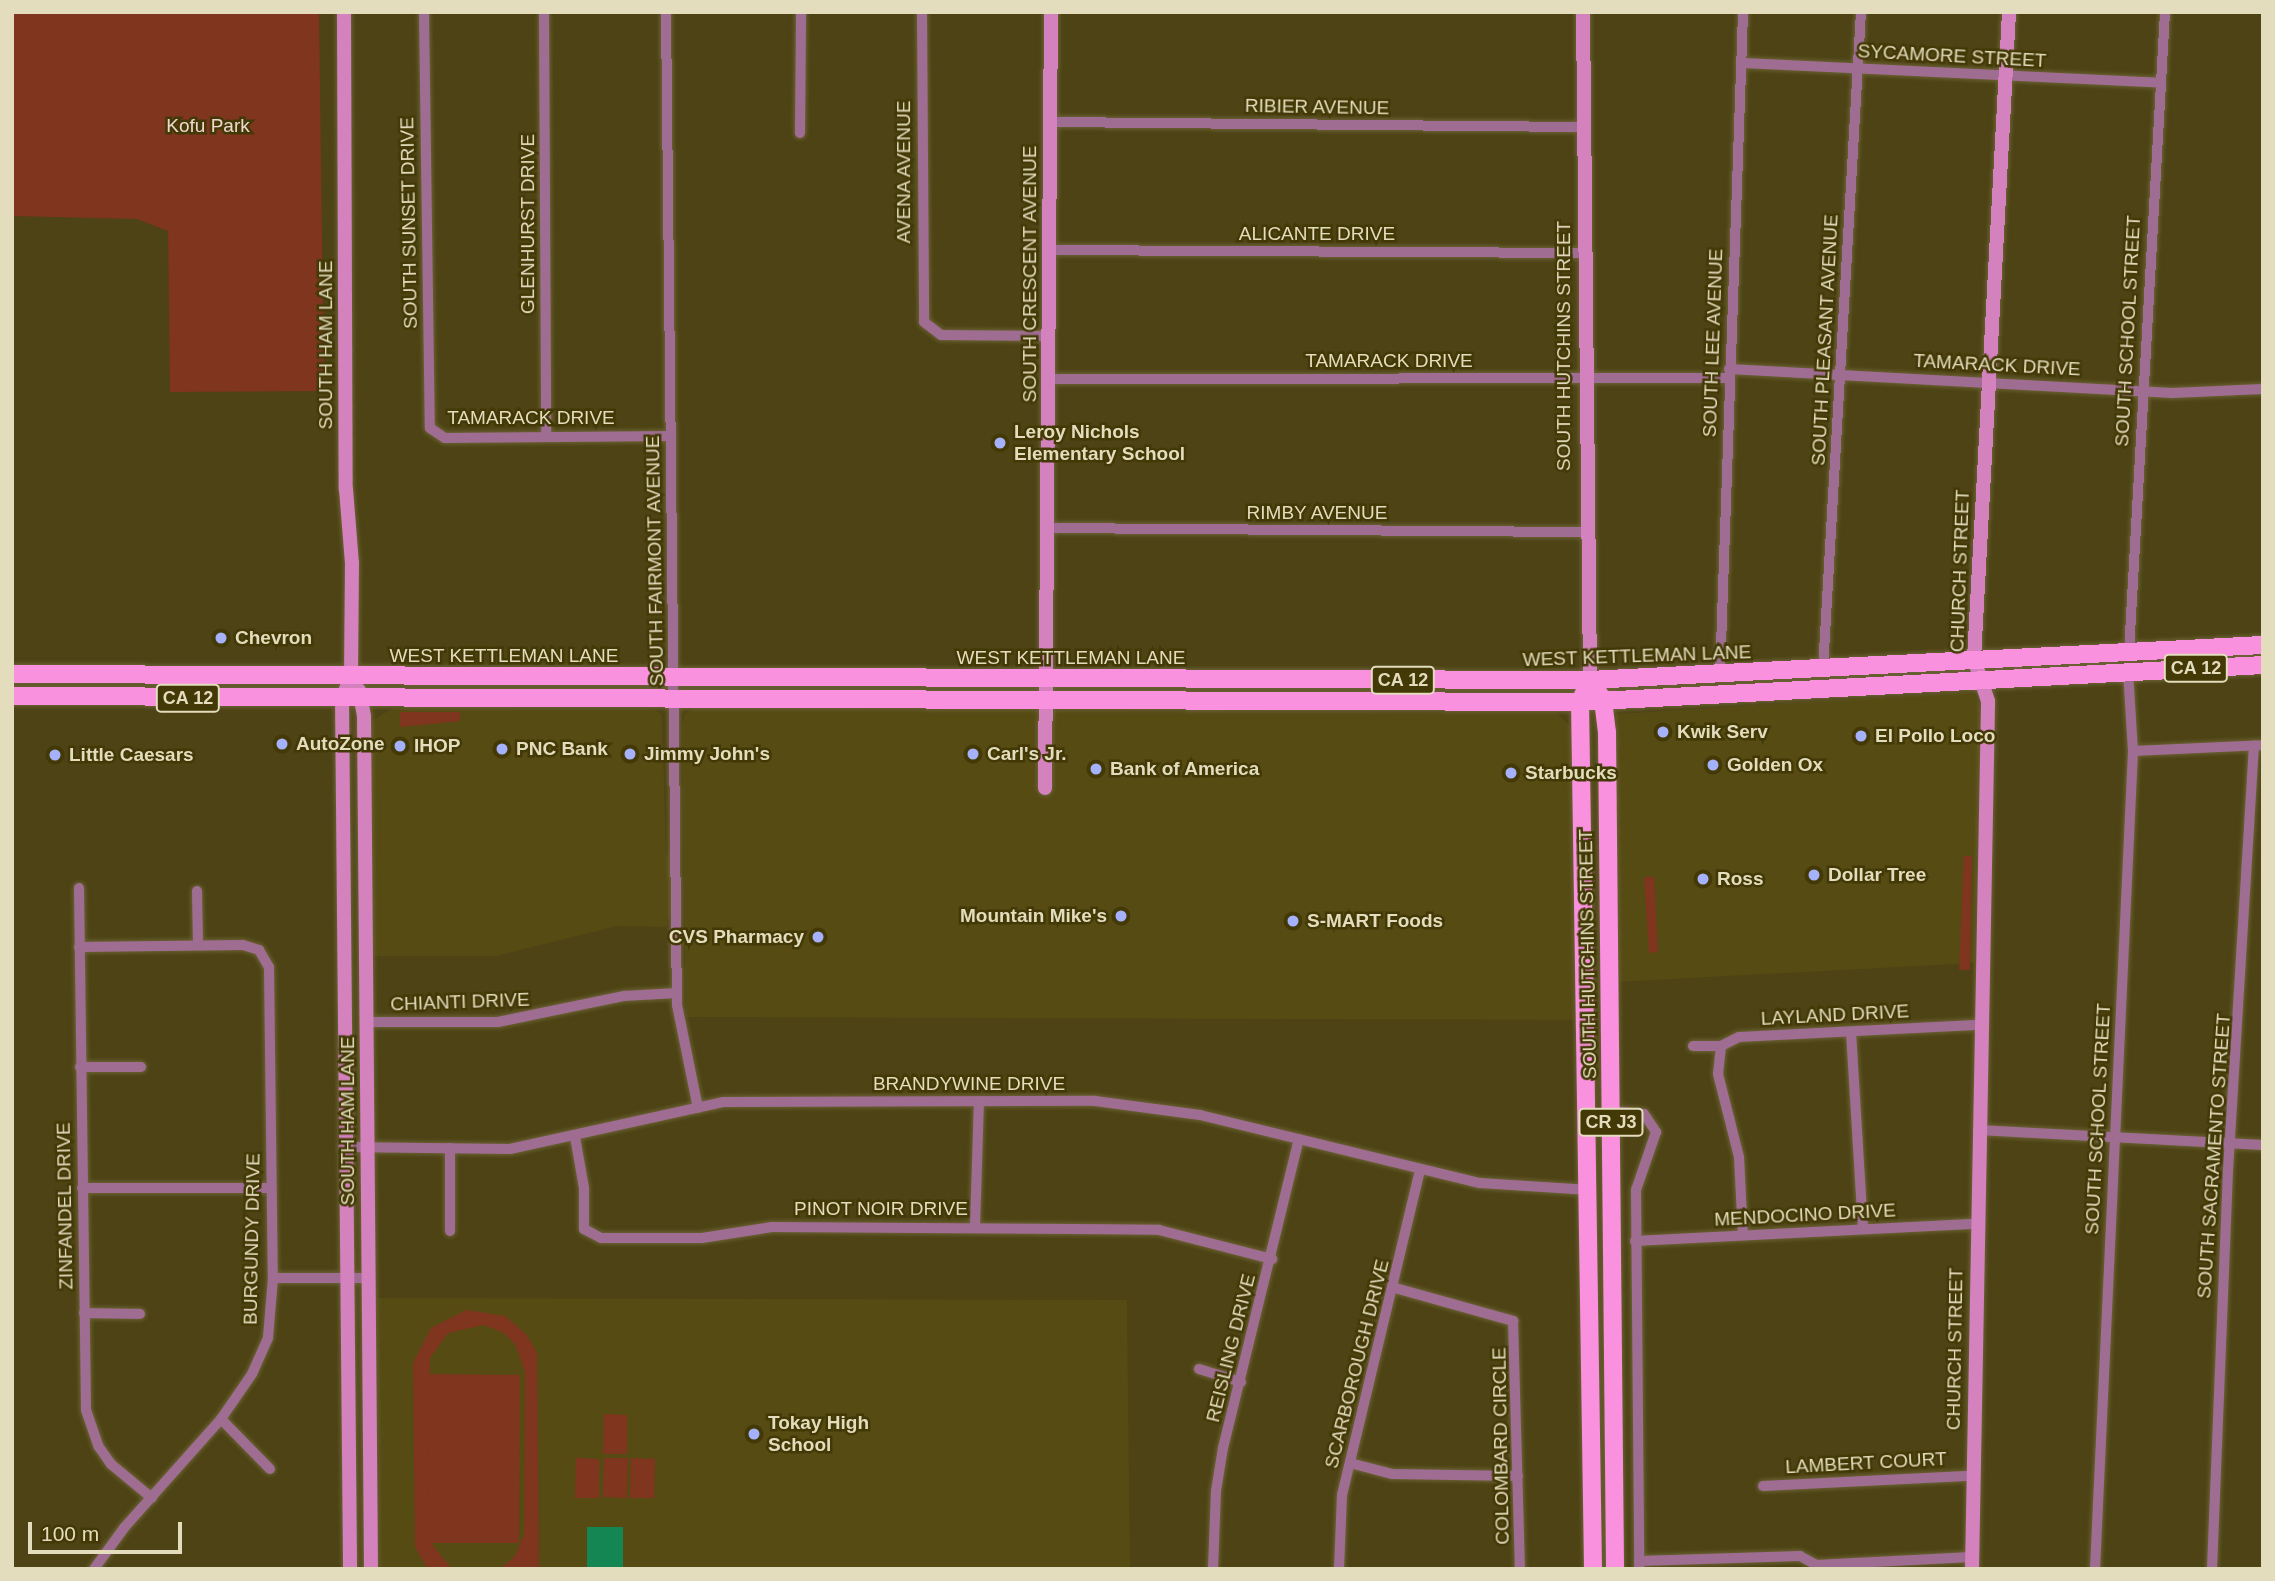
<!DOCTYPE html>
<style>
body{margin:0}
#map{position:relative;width:2275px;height:1581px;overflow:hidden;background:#4d4314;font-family:Arial,sans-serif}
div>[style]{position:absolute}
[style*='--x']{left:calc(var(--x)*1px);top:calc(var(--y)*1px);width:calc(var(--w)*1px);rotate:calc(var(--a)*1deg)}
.built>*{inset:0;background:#564b13}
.green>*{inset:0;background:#7f351e}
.water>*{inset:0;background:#138654}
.roads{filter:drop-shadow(0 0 2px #6b6236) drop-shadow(0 0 2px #6b6236)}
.street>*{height:10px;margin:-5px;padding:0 5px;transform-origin:5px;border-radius:5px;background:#a06d92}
.secondary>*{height:14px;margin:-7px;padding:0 7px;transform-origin:7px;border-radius:7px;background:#d382bd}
.primary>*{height:18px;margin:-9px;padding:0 9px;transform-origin:9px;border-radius:9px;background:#fa91de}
.dots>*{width:19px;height:19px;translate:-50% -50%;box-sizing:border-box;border:4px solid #433906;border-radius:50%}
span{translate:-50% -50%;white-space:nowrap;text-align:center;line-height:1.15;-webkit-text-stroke:5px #433906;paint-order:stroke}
.shield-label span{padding:2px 5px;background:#433906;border:2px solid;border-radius:5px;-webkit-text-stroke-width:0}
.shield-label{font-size:18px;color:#e3dcbd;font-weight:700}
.street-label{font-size:19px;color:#e3dcbd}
.park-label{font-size:19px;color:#f0d7cf}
.poi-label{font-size:19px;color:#e3dcbd;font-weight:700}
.left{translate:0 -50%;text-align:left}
.right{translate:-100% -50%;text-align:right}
.frame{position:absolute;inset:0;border:14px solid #e3dcbd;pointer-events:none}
.scale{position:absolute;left:28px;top:1522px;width:154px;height:32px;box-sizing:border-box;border:4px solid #e3dcbd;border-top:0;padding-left:9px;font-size:21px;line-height:24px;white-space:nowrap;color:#e3dcbd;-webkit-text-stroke:5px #433906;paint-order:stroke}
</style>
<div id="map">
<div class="built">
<div style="clip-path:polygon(1966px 692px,1973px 694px,1980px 706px,1974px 963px,1616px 982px,1616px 714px)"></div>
<div style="clip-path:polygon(393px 708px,653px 709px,662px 714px,666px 855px,676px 855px,677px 918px,667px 919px,667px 927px,617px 926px,496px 956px,371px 956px,371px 721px)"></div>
<div style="clip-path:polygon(693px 709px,1557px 713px,1571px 727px,1574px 1020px,686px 1017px,682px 726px,685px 714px)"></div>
<div style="clip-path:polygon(377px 1298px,1127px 1300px,1130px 1569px,380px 1569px)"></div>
</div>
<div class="green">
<div style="clip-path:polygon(12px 12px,319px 12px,324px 391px,170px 392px,168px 231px,137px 219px,12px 216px)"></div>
<div style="clip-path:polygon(400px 712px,460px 712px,460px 721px,400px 727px)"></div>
<div style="clip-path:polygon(1964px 856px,1972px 856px,1970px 970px,1959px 970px)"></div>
<div style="clip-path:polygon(1644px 877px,1654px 877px,1658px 952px,1649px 953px)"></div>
<div style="clip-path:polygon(466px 1310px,505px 1316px,527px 1335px,537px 1353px,539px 1569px,500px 1569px,515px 1556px,524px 1535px,525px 1372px,515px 1344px,504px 1333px,484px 1325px,448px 1333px,430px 1358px,428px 1535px,430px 1374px,520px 1375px,519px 1543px,431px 1543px,452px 1569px,428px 1569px,415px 1547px,413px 1363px,431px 1328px)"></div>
<div style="clip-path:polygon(604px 1414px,627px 1415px,627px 1454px,603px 1454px)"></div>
<div style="clip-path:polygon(576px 1458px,599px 1459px,599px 1498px,575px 1498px)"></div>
<div style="clip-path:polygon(604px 1458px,628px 1458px,627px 1498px,603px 1497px)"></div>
<div style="clip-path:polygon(631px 1458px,655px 1459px,654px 1498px,630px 1498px)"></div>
</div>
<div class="water">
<div style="clip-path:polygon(587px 1527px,623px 1527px,623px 1569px,587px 1569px)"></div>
</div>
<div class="roads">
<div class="street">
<div style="--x:424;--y:12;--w:416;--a:89.2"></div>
<div style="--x:430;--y:428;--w:18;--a:34"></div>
<div style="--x:445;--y:438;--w:226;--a:-0.5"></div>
<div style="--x:544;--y:12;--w:424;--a:89.7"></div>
<div style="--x:666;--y:12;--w:993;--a:89.37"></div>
<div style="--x:677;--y:1005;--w:105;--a:78.5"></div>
<div style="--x:922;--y:12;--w:310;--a:89.6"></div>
<div style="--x:924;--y:322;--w:21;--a:37"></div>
<div style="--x:941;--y:335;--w:107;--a:0.5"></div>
<div style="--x:1743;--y:63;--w:417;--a:2.7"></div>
<div style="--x:1051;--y:122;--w:532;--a:0.54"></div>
<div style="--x:800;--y:133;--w:121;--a:-89.5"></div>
<div style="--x:1049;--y:250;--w:536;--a:0.32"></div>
<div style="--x:1729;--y:369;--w:444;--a:3.1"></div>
<div style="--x:2172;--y:393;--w:91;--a:-2.5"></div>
<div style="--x:1049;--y:379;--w:680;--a:-0.08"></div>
<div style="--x:1047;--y:528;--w:539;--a:0.43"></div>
<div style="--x:2129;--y:652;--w:641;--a:-86.78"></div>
<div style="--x:1823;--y:669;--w:658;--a:-86.69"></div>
<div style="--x:1720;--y:675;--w:663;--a:-88.01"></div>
<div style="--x:2133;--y:751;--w:130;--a:-2.6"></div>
<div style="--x:79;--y:888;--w:522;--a:89.23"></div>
<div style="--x:86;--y:1410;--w:39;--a:71"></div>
<div style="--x:99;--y:1447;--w:21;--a:55"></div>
<div style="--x:111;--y:1464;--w:53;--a:39.7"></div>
<div style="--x:197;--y:891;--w:54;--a:88.9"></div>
<div style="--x:79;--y:947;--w:164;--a:-0.7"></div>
<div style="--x:243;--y:945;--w:17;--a:17"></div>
<div style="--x:259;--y:950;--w:20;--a:60"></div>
<div style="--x:269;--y:967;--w:311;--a:89.3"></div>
<div style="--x:273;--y:1278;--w:60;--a:94.8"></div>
<div style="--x:268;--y:1338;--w:39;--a:114"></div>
<div style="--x:252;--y:1374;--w:55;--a:124.6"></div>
<div style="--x:221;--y:1419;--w:146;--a:131.7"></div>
<div style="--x:124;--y:1528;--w:51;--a:126.2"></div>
<div style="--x:367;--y:1022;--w:131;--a:0"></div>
<div style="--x:498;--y:1022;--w:129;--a:-11.7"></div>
<div style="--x:624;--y:996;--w:53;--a:-3.2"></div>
<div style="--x:1851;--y:1032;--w:197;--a:86.5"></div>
<div style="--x:1693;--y:1046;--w:28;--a:0"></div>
<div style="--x:1721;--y:1046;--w:20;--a:-27"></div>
<div style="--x:1739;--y:1037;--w:241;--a:-2.9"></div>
<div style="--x:1721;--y:1046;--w:28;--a:96"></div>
<div style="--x:1718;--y:1074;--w:86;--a:75.8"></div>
<div style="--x:1739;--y:1157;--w:78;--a:87.1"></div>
<div style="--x:80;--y:1067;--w:61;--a:0"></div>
<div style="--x:1611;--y:1111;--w:33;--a:5"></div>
<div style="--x:1644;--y:1114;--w:22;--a:56"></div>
<div style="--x:1656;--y:1132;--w:61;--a:109"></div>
<div style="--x:1636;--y:1190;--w:379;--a:89.5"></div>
<div style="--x:1978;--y:1130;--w:285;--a:3"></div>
<div style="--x:575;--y:1137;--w:52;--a:80"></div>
<div style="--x:584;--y:1188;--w:41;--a:90"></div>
<div style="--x:584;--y:1229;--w:19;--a:28"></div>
<div style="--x:601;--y:1238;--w:101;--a:0"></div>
<div style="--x:702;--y:1238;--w:71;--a:-8.9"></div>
<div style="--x:772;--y:1227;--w:387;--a:0.4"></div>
<div style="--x:1159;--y:1230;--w:117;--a:14.4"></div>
<div style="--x:343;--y:1147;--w:167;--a:0.7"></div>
<div style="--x:510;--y:1149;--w:219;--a:-12.4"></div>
<div style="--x:724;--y:1102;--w:371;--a:-0.2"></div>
<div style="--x:1095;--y:1101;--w:106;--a:7.6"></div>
<div style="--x:1200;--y:1115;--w:288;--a:13.7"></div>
<div style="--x:1480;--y:1183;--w:110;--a:3.6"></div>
<div style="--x:450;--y:1148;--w:83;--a:90"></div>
<div style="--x:82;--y:1188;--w:189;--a:0"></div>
<div style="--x:975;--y:1227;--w:126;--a:-88.2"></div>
<div style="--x:1635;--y:1241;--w:341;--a:-2.9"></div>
<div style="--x:273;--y:1278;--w:95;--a:0"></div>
<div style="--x:1395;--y:1288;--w:123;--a:15.6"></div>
<div style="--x:1513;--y:1321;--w:248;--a:88.4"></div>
<div style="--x:84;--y:1313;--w:56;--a:1"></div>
<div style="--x:1199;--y:1369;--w:44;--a:17.2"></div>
<div style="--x:221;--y:1419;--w:70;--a:45.6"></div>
<div style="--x:1350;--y:1463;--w:43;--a:14.7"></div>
<div style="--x:1392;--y:1474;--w:126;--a:0.9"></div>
<div style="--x:1763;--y:1486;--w:208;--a:-2.8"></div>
<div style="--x:1639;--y:1561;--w:161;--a:-1.8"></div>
<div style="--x:1800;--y:1556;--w:18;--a:29"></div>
<div style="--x:1816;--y:1565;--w:156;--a:-2.9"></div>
<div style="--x:1213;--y:1569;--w:78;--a:-87.8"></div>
<div style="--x:1216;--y:1491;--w:44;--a:-80.8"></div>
<div style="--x:1223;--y:1448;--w:318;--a:-76.2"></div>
<div style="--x:1339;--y:1569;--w:74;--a:-87.7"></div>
<div style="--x:1342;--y:1495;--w:334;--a:-76.5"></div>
<div style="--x:2095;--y:1569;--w:819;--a:-87.34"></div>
<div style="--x:2133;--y:751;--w:79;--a:-93.6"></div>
<div style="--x:2212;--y:1569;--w:399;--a:-87.7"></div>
<div style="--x:2228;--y:1170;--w:425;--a:-86.5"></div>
</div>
<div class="secondary">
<div style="--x:344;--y:12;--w:477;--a:89.8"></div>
<div style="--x:346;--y:489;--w:74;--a:85.4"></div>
<div style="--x:352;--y:563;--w:114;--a:90.5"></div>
<div style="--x:351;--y:677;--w:23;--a:113"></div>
<div style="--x:342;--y:698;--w:871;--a:89.47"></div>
<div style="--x:1583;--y:12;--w:668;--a:89.4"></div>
<div style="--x:359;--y:690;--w:26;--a:79"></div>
<div style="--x:364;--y:716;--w:853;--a:89.53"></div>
<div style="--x:1045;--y:788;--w:776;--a:-89.56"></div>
<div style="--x:1972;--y:1569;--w:868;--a:-88.94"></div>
<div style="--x:1988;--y:701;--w:44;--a:-108.4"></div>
<div style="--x:1974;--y:659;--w:648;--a:-86.9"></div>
</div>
<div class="primary">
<div style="--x:12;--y:674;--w:1578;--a:0.22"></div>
<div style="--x:1590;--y:680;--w:674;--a:-2.98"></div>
<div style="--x:1598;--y:692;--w:9;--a:58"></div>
<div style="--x:1603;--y:700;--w:32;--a:83"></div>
<div style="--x:1607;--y:732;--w:837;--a:89.45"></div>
<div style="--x:1584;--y:693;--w:10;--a:114"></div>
<div style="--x:1580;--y:702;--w:867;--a:89.14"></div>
<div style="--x:12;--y:696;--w:1568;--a:0.22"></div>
<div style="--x:1580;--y:702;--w:684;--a:-3.1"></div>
</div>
</div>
<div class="dots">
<div style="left:1000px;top:443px;background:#a6b1fc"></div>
<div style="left:221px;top:638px;background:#a6b1fc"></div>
<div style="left:1663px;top:732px;background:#a6b1fc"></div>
<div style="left:1861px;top:736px;background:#a6b1fc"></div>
<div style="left:282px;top:744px;background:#a6b1fc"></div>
<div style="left:400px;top:746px;background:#a6b1fc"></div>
<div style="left:502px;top:749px;background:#a6b1fc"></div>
<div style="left:630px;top:754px;background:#a6b1fc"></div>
<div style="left:973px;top:754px;background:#a6b1fc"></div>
<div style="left:55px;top:755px;background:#a6b1fc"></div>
<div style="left:1713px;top:765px;background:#a6b1fc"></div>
<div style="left:1096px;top:769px;background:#a6b1fc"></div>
<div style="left:1511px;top:773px;background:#a6b1fc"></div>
<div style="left:1814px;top:875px;background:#a6b1fc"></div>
<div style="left:1703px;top:879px;background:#a6b1fc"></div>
<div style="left:1121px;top:916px;background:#a6b1fc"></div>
<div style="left:1293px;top:921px;background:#a6b1fc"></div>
<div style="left:818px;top:937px;background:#a6b1fc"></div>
<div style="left:754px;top:1434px;background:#a6b1fc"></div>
</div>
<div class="shield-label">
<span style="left:2196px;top:668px">CA 12</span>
<span style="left:1403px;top:680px">CA 12</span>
<span style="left:188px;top:698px">CA 12</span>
<span style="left:1611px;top:1122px">CR J3</span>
</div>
<div class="street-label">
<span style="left:1952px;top:56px;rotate:3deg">SYCAMORE STREET</span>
<span style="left:1317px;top:107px;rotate:1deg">RIBIER AVENUE</span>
<span style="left:904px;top:172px;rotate:-90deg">AVENA AVENUE</span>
<span style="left:409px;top:223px;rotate:-91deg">SOUTH SUNSET DRIVE</span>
<span style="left:528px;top:224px;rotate:-90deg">GLENHURST DRIVE</span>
<span style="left:1317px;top:234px">ALICANTE DRIVE</span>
<span style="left:1030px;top:274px;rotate:-90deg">SOUTH CRESCENT AVENUE</span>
<span style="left:2128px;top:331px;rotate:-87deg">SOUTH SCHOOL STREET</span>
<span style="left:1825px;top:340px;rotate:-87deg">SOUTH PLEASANT AVENUE</span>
<span style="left:1713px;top:343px;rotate:-88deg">SOUTH LEE AVENUE</span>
<span style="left:326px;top:345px;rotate:-90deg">SOUTH HAM LANE</span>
<span style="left:1564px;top:346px;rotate:-90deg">SOUTH HUTCHINS STREET</span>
<span style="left:1389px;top:361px">TAMARACK DRIVE</span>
<span style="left:1997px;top:365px;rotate:3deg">TAMARACK DRIVE</span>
<span style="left:531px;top:418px">TAMARACK DRIVE</span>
<span style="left:1317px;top:513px">RIMBY AVENUE</span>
<span style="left:655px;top:561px;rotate:-91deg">SOUTH FAIRMONT AVENUE</span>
<span style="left:1960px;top:571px;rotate:-88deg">CHURCH STREET</span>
<span style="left:504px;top:656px">WEST KETTLEMAN LANE</span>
<span style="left:1637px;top:656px;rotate:-2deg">WEST KETTLEMAN LANE</span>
<span style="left:1071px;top:658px">WEST KETTLEMAN LANE</span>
<span style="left:1588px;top:954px;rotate:-91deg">SOUTH HUTCHINS STREET</span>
<span style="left:460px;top:1002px;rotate:-2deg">CHIANTI DRIVE</span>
<span style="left:1835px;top:1015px;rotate:-3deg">LAYLAND DRIVE</span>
<span style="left:969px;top:1084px">BRANDYWINE DRIVE</span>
<span style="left:2098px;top:1119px;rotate:-87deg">SOUTH SCHOOL STREET</span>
<span style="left:348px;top:1121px;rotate:-90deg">SOUTH HAM LANE</span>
<span style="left:2214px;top:1156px;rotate:-86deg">SOUTH SACRAMENTO STREET</span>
<span style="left:65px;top:1206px;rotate:-91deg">ZINFANDEL DRIVE</span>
<span style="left:881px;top:1209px">PINOT NOIR DRIVE</span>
<span style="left:1805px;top:1215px;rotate:-3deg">MENDOCINO DRIVE</span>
<span style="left:252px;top:1239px;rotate:-89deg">BURGUNDY DRIVE</span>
<span style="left:1231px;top:1348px;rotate:-76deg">REISLING DRIVE</span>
<span style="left:1955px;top:1349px;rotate:-89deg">CHURCH STREET</span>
<span style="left:1357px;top:1364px;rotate:-76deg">SCARBOROUGH DRIVE</span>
<span style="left:1501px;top:1446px;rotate:-91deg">COLOMBARD CIRCLE</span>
<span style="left:1866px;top:1463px;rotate:-3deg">LAMBERT COURT</span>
</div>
<div class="park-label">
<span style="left:208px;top:126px">Kofu Park</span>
</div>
<div class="poi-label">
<span class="left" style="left:1014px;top:443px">Leroy Nichols<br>Elementary School</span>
<span class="left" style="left:235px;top:638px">Chevron</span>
<span class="left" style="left:1677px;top:732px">Kwik Serv</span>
<span class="left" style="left:1875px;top:736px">El Pollo Loco</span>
<span class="left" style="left:296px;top:744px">AutoZone</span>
<span class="left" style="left:414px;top:746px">IHOP</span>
<span class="left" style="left:516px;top:749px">PNC Bank</span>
<span class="left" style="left:644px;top:754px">Jimmy John's</span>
<span class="left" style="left:987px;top:754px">Carl's Jr.</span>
<span class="left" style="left:69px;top:755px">Little Caesars</span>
<span class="left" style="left:1727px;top:765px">Golden Ox</span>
<span class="left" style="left:1110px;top:769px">Bank of America</span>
<span class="left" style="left:1525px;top:773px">Starbucks</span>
<span class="left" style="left:1828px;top:875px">Dollar Tree</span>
<span class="left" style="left:1717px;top:879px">Ross</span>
<span class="right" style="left:1107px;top:916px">Mountain Mike's</span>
<span class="left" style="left:1307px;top:921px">S-MART Foods</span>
<span class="right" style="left:804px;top:937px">CVS Pharmacy</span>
<span class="left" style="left:768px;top:1434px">Tokay High<br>School</span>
</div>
<div class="frame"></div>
<div class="scale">100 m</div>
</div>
